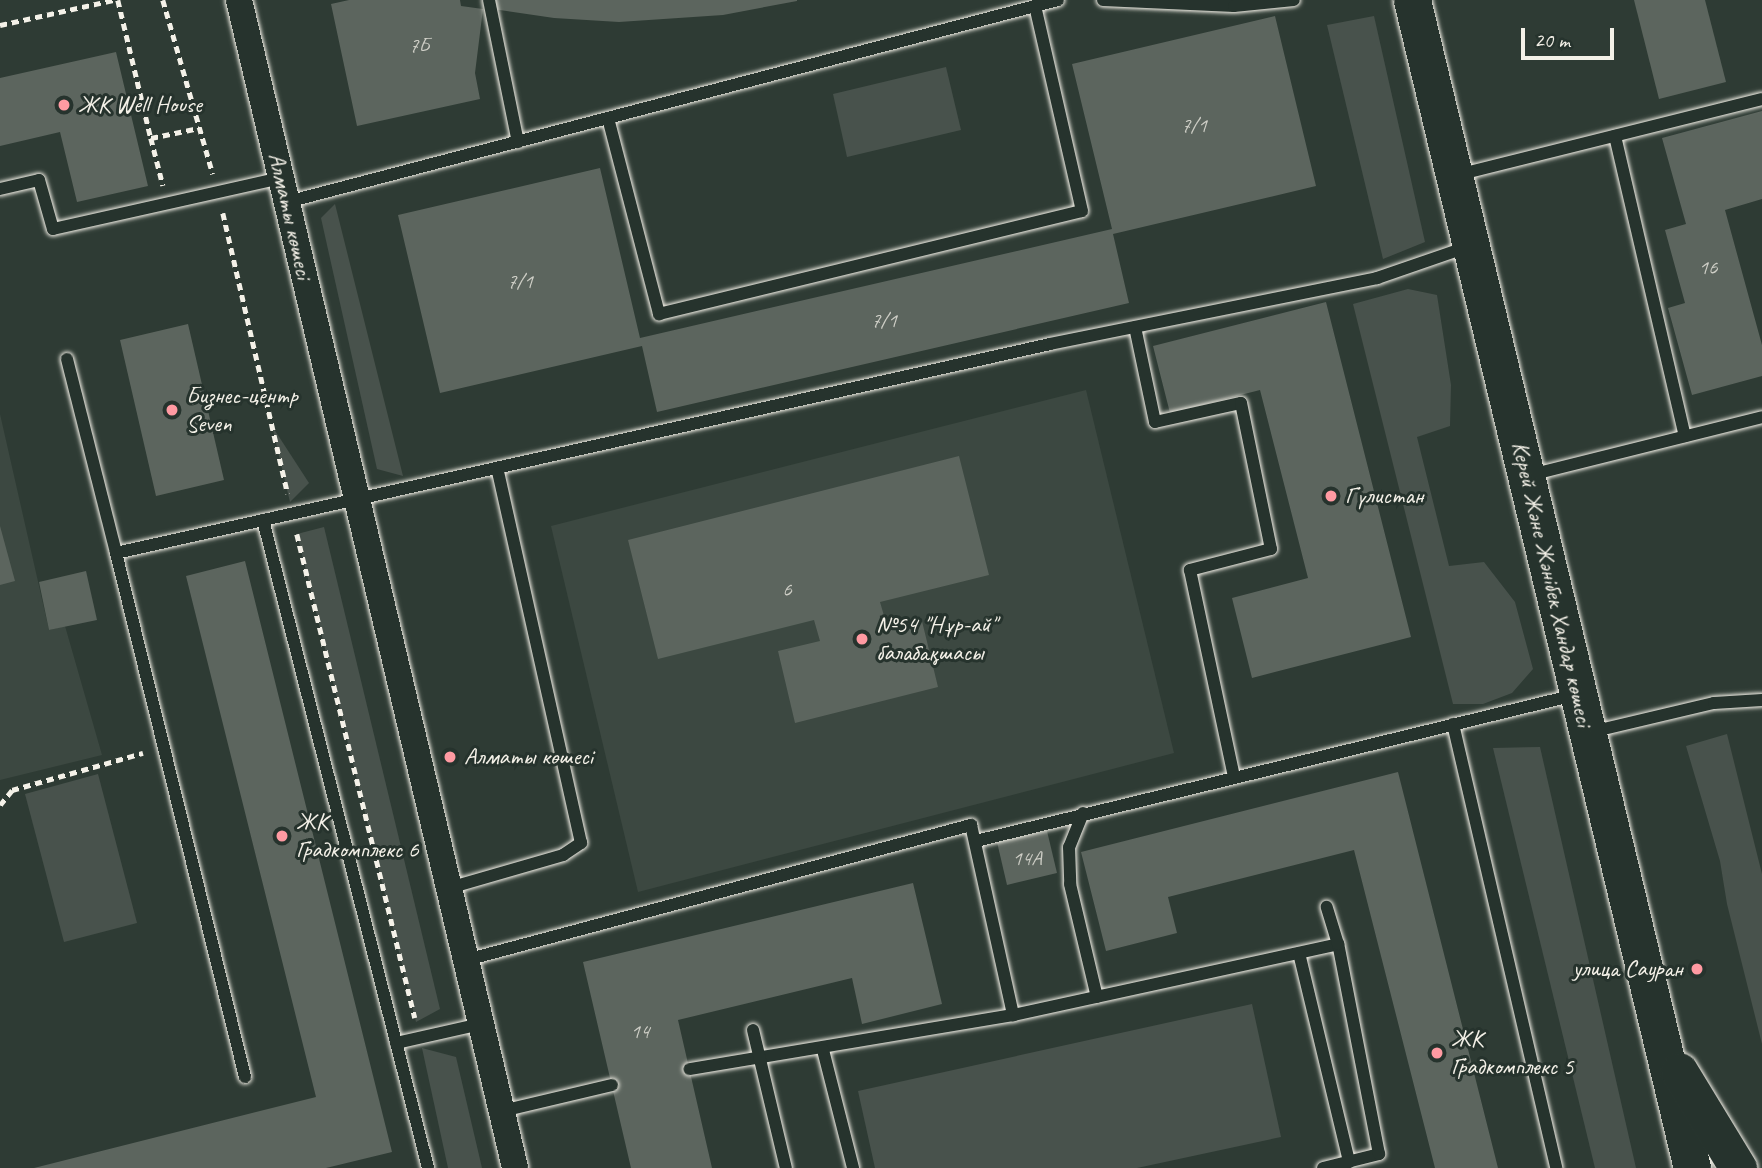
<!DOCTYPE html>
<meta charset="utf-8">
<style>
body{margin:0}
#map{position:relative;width:1762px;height:1168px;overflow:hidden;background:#2e3b34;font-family:Caveat,sans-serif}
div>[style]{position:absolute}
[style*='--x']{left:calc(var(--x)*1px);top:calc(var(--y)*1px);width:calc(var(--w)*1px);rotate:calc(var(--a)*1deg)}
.built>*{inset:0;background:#3c4841}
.green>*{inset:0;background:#48524c}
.building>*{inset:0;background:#5c655e}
.path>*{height:4.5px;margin-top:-2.25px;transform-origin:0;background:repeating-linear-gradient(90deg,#f4f1e8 0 7px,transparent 0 12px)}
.roads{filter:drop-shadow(0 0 2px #f4f1e8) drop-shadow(0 0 2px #f4f1e8)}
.service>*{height:12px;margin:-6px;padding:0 6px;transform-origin:6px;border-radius:6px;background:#26332d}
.minor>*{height:26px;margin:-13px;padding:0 13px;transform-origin:13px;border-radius:13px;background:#26332d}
.secondary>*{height:37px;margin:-18.5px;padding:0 18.5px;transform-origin:18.5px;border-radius:18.5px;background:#26332d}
.dots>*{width:19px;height:19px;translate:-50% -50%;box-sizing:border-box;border:4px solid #26332d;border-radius:50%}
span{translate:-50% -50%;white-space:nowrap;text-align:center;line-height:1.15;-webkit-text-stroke:6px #26332d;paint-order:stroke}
.number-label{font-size:21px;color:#cecec6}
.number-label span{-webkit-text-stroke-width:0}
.poi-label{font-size:24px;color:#f4f1e8}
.left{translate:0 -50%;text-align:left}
.right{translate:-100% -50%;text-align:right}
.street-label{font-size:24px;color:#f4f1e8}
.scale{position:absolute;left:1521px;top:28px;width:93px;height:32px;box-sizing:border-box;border:4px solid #f4f1e8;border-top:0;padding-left:9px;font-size:21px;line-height:24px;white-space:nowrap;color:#f4f1e8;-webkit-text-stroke:5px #26332d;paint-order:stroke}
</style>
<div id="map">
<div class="built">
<div style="clip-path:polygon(1086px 390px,1174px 753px,638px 892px,551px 526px)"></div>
<div style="clip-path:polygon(0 414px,49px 630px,65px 626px,102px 755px,0 780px)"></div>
</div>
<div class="green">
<div style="clip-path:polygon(1374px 16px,1425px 242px,1383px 259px,1327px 25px)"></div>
<div style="clip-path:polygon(946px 67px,961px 130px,847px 157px,833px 94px)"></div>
<div style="clip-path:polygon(335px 204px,403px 476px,377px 469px,321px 218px)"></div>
<div style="clip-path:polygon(1408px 289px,1437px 295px,1451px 385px,1450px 426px,1417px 437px,1449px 566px,1484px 562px,1515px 602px,1533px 669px,1512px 693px,1483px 704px,1453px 704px,1353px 304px)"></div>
<div style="clip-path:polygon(272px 426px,309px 483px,290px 502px)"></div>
<div style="clip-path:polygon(324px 527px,440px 1009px,416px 1022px,297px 534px)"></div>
<div style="clip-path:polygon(1727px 734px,1762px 874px,1762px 1044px,1727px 904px,1720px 861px,1686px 746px)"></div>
<div style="clip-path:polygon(1540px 747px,1636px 1168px,1595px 1168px,1493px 748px)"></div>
<div style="clip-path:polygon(98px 774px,137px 923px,64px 942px,25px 794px)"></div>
<div style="clip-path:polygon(1252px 1004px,1281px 1137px,1137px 1168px,875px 1168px,858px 1091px)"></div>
<div style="clip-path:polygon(422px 1048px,456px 1057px,482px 1168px,448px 1168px)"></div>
</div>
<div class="building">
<div style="clip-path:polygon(349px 0,460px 0,461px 6px,483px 9px,475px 73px,480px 99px,357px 126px,331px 4px)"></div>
<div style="clip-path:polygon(493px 0,797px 0,797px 1px,723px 15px,619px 22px,554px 18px,493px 9px)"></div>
<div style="clip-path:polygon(1634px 0,1705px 0,1726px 82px,1659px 99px)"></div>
<div style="clip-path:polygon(1275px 16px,1316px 186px,1113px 234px,1129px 303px,657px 412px,642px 346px,440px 393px,398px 215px,600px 168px,640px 338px,1112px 229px,1072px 64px)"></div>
<div style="clip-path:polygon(116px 52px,148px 186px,77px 202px,60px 132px,0 146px,0 78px)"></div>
<div style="clip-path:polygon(1762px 111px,1762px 199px,1725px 210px,1762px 345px,1762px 376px,1692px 395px,1668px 308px,1685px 303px,1665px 230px,1686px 224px,1662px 138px)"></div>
<div style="clip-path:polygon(1326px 302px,1411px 637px,1252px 678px,1232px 598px,1308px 578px,1260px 390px,1170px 413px,1153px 346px)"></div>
<div style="clip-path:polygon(188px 324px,224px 480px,156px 496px,120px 340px)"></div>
<div style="clip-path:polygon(959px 456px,989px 575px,880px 602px,887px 626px,921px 617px,938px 687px,795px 723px,778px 651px,820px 641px,814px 620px,658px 659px,628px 540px)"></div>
<div style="clip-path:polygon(0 526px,15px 581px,0 585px)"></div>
<div style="clip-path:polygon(245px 561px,392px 1152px,326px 1168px,34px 1168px,316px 1097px,186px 576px)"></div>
<div style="clip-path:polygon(86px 571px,97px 620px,49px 630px,39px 582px)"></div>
<div style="clip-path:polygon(1398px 772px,1495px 1156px,1498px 1168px,1435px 1168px,1354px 850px,1168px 897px,1177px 933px,1106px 951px,1081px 852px)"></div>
<div style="clip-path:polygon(1047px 831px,1057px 873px,1007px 885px,997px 842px)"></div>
<div style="clip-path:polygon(913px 883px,942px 1004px,862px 1024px,852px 978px,678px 1020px,712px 1168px,631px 1168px,583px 962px)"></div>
</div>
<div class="path">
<div style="--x:118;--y:0;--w:142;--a:76.6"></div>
<div style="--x:151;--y:138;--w:49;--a:-11.8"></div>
<div style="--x:163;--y:0;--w:181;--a:74"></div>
<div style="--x:0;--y:25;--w:117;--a:-12.4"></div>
<div style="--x:151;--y:138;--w:49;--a:75.7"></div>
<div style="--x:223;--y:213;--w:288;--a:77"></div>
<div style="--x:297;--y:534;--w:498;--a:76.3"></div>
<div style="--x:0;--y:805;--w:19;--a:-51"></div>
<div style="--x:12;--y:790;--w:136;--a:-15.8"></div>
</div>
<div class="roads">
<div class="service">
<div style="--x:489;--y:0;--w:145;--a:78.5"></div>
<div style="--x:1103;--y:0;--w:131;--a:2.6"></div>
<div style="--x:1234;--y:6;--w:60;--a:-5.7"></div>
<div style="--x:608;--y:118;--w:203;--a:75.4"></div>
<div style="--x:659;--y:314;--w:435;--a:-13.7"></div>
<div style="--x:1082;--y:211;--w:210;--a:-102.9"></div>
<div style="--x:1615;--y:136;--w:308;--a:76.9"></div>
<div style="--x:1457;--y:175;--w:314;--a:-14"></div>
<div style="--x:0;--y:189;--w:40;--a:-13"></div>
<div style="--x:39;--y:180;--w:51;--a:74.1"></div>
<div style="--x:53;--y:229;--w:234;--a:-12.6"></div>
<div style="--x:287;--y:202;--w:797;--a:-14.68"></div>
<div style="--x:1135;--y:327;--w:97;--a:78.1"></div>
<div style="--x:1155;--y:422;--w:88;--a:-12.5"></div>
<div style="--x:1241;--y:403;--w:149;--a:78.4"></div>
<div style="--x:1271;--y:549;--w:84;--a:165.5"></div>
<div style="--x:1190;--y:570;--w:212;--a:78"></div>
<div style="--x:67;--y:359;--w:200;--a:75.8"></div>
<div style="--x:1530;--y:475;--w:239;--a:-14"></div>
<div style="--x:263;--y:520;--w:669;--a:75.71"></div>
<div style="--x:1453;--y:724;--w:456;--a:76.9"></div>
<div style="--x:1591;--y:732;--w:126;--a:-13.3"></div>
<div style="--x:1714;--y:703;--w:48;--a:-3.6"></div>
<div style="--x:1083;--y:813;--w:37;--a:112"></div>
<div style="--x:1069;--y:847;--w:37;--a:88"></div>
<div style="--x:1070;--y:884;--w:116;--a:76.6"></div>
<div style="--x:976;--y:841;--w:617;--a:-13.7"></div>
<div style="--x:449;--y:888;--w:119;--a:-16.1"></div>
<div style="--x:563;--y:855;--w:22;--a:-34"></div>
<div style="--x:581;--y:843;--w:384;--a:-102.6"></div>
<div style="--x:1299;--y:953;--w:215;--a:76.5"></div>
<div style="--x:466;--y:960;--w:523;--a:-14.97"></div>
<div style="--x:971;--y:825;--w:195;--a:77.5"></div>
<div style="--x:1013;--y:1015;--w:328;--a:170.5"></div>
<div style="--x:1013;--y:1015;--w:333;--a:-12.3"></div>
<div style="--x:753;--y:1030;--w:142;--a:76.6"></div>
<div style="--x:396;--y:1043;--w:87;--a:-12.6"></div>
<div style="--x:823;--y:1050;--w:122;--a:75.7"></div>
<div style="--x:245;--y:1077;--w:540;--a:-103.83"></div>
<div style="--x:116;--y:553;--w:957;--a:-12.61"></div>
<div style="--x:1050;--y:344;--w:334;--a:-11.4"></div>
<div style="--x:1377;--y:278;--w:95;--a:-19"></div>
<div style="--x:502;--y:1111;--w:113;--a:-13.3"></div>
<div style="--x:1323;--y:1168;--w:58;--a:-14"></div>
<div style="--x:1379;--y:1154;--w:214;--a:-101"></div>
<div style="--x:1338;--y:944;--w:39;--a:-107"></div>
</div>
<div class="minor">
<div style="--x:239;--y:0;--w:1200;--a:76.7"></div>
</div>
<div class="secondary">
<div style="--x:1412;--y:0;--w:1201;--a:76.52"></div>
<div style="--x:1679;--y:1071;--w:114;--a:58.7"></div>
</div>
</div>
<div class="dots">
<div style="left:64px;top:105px;background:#ff9aa2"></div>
<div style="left:172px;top:410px;background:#ff9aa2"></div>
<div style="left:1331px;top:496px;background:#ff9aa2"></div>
<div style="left:862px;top:639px;background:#ff9aa2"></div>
<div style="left:450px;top:757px;background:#ff9aa2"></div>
<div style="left:282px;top:836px;background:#ff9aa2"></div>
<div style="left:1697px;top:969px;background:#ff9aa2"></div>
<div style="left:1437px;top:1053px;background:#ff9aa2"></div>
</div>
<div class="number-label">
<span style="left:419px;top:45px">7Б</span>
<span style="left:1194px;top:125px">7/1</span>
<span style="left:1708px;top:267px">16</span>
<span style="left:520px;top:281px">7/1</span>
<span style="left:884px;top:320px">7/1</span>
<span style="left:787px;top:589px">6</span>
<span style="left:1027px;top:858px">14А</span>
<span style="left:640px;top:1031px">14</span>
</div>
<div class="poi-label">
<span class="left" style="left:78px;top:105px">ЖК Well House</span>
<span class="left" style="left:186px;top:410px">Бизнес-центр<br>Seven</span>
<span class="left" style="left:1345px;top:496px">Гүлистан</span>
<span class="left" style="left:876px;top:639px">№54 "Нұр-ай"<br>балабақшасы</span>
<span class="left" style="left:464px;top:757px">Алматы көшесі</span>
<span class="left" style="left:296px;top:836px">ЖК<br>Градкомплекс 6</span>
<span class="right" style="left:1683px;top:969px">улица Сауран</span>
<span class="left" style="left:1451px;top:1053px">ЖК<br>Градкомплекс 5</span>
</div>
<div class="street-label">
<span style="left:290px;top:216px;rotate:77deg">Алматы көшесі</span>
<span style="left:1552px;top:584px;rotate:77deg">Керей Және Жәнібек Хандар көшесі</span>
</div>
<div class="scale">20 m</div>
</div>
